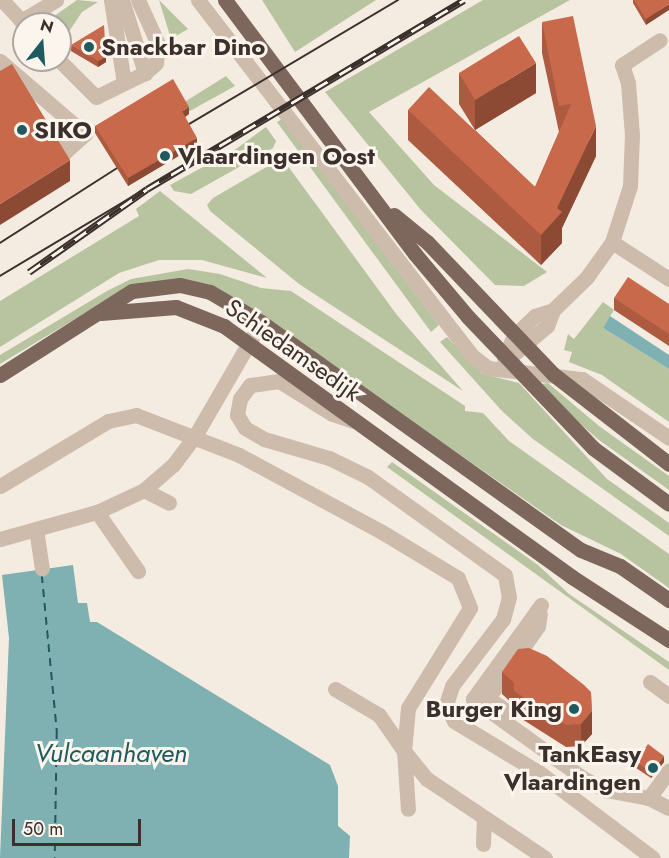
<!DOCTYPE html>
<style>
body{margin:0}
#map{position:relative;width:669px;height:858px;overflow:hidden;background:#f4ebe1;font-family:Jost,sans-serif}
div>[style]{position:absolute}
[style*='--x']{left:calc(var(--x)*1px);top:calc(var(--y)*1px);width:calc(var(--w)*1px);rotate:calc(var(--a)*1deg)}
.green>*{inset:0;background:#b8c4a0}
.water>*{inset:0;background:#7fb0b2}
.ferry>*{height:1.5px;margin-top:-0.75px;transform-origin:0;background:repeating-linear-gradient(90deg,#1f5a5e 0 8px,transparent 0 14px)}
.minor>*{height:15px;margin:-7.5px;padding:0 7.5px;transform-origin:7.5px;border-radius:7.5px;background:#cdbbac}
.major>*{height:15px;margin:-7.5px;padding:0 7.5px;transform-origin:7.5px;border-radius:7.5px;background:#7d675c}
.tram>*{height:1.5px;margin:-0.75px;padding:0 0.75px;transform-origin:0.75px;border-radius:0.75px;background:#3b302b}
.rail>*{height:7px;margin-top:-3.5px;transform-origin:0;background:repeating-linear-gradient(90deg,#fbf5ee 0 14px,#3b302b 0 28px);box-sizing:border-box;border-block:2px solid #3b302b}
.wall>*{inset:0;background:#ac5a40}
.shaded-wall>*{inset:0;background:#8c4a34}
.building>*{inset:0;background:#c8694b}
.dots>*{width:16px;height:16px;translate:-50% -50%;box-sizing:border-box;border:3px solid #fbf5ee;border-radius:50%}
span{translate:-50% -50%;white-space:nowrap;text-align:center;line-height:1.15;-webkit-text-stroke:6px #fbf5ee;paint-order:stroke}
.poi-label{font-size:24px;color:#3b302b;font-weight:700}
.left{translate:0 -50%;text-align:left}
.right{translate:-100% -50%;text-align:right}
.street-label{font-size:24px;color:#3b302b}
.water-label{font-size:26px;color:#1f5a5e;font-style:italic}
.north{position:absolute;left:12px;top:12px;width:60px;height:60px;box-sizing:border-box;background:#fbf5ee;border:2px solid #aea6a0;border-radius:50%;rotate:17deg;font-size:16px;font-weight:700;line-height:24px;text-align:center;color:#3b302b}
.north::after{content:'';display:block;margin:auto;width:21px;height:27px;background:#1f5a5e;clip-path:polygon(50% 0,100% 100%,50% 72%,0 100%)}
.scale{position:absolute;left:12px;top:819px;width:129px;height:27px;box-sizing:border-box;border:3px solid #3b302b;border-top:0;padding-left:8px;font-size:18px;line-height:21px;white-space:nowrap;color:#3b302b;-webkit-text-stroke:4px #fbf5ee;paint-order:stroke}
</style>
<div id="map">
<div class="green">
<div style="clip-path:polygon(77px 0,98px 2px,82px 12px,60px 45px,60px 24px,43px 24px)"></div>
<div style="clip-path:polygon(159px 0,188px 29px,171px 39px)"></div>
<div style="clip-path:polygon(262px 0,376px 0,295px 52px)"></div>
<div style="clip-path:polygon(483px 0,570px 0,369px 112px,434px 185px,547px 272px,524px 286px,495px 285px,421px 210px,325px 92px)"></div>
<div style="clip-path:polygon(226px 76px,235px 86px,188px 112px,183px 103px)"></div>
<div style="clip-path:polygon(282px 119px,439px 325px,431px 332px,277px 122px)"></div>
<div style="clip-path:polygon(266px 127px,276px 141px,273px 148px,191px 194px,174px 191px,170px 185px,236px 149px)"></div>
<div style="clip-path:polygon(282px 158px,397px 315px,463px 391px,299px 284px,210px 211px,207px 205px,213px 198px)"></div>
<div style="clip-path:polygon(160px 191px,267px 278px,202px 260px,159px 260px,119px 273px,0 347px,0 301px,139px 216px,136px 209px)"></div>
<div style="clip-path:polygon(188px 269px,220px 274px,261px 288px,291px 291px,465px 406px,465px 411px,483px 413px,509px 441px,669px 554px,669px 588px,621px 554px,561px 525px,238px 300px,214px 287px,110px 298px,0 364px,0 355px,107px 291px,131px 279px)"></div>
<div style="clip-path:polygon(603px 302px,614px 310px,603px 328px,669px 369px,669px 422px,602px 375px,569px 362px,572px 352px,564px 350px,568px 334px,574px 339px)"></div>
<div style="clip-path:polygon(447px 337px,483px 374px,519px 383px,607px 479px,669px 523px,669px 536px,533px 439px,502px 411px,440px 342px)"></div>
<div style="clip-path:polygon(548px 383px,599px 426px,669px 476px,669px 490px,599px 440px,547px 395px,541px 384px)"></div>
<div style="clip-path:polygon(392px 462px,538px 565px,569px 594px,669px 662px,669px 670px,387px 467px)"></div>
</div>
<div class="water">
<div style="clip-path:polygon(610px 316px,669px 355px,669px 369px,603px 328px)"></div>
<div style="clip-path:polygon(73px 565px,78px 603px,87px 603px,90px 622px,97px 622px,330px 765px,338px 786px,338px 826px,350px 836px,349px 858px,0 858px,9px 638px,2px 575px)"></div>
</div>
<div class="ferry">
<div style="--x:42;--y:575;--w:157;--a:84.5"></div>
<div style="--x:57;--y:731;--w:127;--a:90.9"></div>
</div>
<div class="minor">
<div style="--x:2;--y:0;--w:33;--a:47"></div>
<div style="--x:111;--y:0;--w:84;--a:81.1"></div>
<div style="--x:122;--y:0;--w:77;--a:72.5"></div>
<div style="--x:198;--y:0;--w:448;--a:52.4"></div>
<div style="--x:471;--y:355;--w:21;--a:37"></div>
<div style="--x:488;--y:368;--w:95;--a:6.7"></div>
<div style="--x:582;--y:379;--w:105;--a:34.1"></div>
<div style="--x:21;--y:21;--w:41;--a:-31"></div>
<div style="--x:59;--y:60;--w:52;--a:45"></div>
<div style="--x:96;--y:97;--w:55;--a:-26.1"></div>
<div style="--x:145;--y:73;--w:15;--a:-42"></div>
<div style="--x:156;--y:63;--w:19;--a:-84"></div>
<div style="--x:158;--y:44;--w:48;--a:-114.4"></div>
<div style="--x:0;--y:61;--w:112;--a:40.7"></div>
<div style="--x:85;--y:134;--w:28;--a:138"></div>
<div style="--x:64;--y:153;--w:20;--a:-120"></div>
<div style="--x:612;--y:242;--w:68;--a:33"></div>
<div style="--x:515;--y:353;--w:42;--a:-40.2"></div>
<div style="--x:547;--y:326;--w:17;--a:-69"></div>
<div style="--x:504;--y:358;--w:24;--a:-66"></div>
<div style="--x:514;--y:336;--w:29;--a:-44"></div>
<div style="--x:535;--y:316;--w:19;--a:-18"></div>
<div style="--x:553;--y:310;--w:47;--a:-44.1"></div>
<div style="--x:587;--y:277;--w:43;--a:-54.5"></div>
<div style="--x:612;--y:242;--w:59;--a:-72.2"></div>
<div style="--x:630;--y:186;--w:51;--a:-87.8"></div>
<div style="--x:632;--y:135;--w:52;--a:-94.4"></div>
<div style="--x:628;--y:83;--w:19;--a:-108"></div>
<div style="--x:622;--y:65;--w:45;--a:-33.3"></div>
<div style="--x:354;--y:421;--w:23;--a:-162"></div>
<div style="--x:332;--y:414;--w:62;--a:-148.1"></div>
<div style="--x:279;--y:381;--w:29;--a:172"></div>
<div style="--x:250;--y:385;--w:17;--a:126"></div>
<div style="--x:240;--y:399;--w:16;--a:101"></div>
<div style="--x:237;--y:415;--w:15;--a:58"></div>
<div style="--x:245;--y:428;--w:22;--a:30"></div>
<div style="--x:264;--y:439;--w:68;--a:16.3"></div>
<div style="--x:329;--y:458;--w:43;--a:26"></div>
<div style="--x:368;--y:477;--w:168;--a:35.6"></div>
<div style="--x:505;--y:575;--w:22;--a:80"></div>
<div style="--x:509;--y:597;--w:23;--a:105"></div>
<div style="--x:503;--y:619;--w:84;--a:127.3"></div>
<div style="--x:452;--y:686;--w:20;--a:108"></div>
<div style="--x:446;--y:705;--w:18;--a:63"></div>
<div style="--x:454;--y:721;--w:100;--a:31.2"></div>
<div style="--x:540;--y:773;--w:141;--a:37"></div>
<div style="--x:0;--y:486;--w:126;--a:-31"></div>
<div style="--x:108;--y:421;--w:29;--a:-12"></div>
<div style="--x:136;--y:415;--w:110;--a:21.2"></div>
<div style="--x:239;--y:455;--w:162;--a:28.3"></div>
<div style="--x:382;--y:532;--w:89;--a:31.2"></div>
<div style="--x:458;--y:578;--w:32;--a:68"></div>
<div style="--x:470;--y:608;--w:118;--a:121.8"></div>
<div style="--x:408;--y:708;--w:43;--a:95.3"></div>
<div style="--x:404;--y:751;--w:36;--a:51"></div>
<div style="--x:427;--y:779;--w:142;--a:33.8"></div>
<div style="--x:144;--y:490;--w:28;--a:27"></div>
<div style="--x:97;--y:512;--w:72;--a:55.2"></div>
<div style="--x:36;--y:529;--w:40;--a:81.5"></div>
<div style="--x:0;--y:539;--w:101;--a:-15.6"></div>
<div style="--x:97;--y:512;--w:52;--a:-25.1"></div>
<div style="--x:144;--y:490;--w:38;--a:-41"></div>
<div style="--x:173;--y:465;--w:36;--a:-53"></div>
<div style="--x:195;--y:436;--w:132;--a:-59.9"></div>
<div style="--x:541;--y:605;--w:116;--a:125.9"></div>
<div style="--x:473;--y:699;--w:135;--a:35.7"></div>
<div style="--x:583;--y:778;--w:26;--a:28"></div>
<div style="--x:606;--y:790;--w:44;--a:10.5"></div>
<div style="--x:649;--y:798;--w:22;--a:27"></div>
<div style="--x:650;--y:682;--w:24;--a:36"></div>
<div style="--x:335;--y:689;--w:51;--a:30.6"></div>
<div style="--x:379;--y:715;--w:44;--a:55.2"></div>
<div style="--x:404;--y:751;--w:58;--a:86.1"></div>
<div style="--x:505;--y:710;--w:21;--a:-145"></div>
<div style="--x:488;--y:698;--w:88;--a:-55.2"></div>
<div style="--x:538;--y:626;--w:12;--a:-81"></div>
<div style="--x:649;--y:798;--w:34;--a:-54"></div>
<div style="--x:483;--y:844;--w:24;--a:-88"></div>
</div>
<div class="major">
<div style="--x:225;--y:0;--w:317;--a:53.2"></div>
<div style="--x:415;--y:254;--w:82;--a:49.9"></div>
<div style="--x:468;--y:317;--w:181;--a:46.3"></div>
<div style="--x:593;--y:448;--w:94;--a:36.4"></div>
<div style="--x:394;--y:215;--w:43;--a:39.3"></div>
<div style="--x:427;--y:242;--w:182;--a:46.3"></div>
<div style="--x:553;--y:374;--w:147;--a:37.8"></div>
<div style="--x:101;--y:313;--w:75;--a:-4.6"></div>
<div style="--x:176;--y:307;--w:52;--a:21.6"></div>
<div style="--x:224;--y:326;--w:429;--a:35.8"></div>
<div style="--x:572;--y:577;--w:116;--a:33"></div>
<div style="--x:0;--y:375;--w:156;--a:-32.5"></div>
<div style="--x:132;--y:291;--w:48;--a:-7.1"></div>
<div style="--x:180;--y:285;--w:31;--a:13"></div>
<div style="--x:210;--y:292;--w:59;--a:30.5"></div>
<div style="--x:261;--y:322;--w:393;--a:35.5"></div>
<div style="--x:581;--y:550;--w:42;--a:22.3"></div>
<div style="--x:620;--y:566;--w:60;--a:34.8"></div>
</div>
<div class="tram">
<div style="--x:176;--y:132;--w:258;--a:-30.7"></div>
<div style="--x:0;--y:243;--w:154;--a:-32.6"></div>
<div style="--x:0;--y:276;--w:537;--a:-30.91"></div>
</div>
<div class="rail">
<div style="--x:29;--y:272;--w:144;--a:-35.1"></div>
<div style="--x:147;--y:189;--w:369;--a:-30.8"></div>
</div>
<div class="wall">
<div style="clip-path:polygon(633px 0,669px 0,646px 25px,633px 3px)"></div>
<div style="clip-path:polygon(542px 22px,596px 156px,562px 228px,562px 243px,541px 265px,408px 140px,408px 110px,475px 130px,459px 104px,459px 73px,536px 93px,475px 130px,535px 187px,559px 132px,542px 53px)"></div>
<div style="clip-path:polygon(71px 45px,106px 62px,98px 67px,71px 51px)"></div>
<div style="clip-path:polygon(189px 114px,185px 117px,197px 145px,128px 186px,95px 133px,95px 126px)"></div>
<div style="clip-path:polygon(614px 298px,669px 304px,669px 346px,614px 310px)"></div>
<div style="clip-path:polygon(502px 672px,591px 692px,592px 734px,581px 746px,566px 747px,514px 714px,514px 705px,502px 694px)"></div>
<div style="clip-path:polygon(636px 762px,664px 762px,651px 778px,636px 768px)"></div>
</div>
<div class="shaded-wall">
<div style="clip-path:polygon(669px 4px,669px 10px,646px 25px,646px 19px)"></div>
<div style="clip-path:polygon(106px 56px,106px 62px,98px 67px,98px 61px)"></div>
<div style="clip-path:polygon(536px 63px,536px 93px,475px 130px,475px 100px)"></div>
<div style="clip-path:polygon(189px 107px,189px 114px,182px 119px,182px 111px)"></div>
<div style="clip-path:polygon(596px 126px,596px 156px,562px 228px,562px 243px,541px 265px,541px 235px,557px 208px)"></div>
<div style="clip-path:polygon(197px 138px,197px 145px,128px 186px,128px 178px)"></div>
<div style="clip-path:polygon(70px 160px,70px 181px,0 225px,0 204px)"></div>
<div style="clip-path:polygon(592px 711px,592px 734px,581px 746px,581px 724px)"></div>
<div style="clip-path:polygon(664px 756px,664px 762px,651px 778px,651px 772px)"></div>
</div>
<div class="building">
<div style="clip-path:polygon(634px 0,669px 0,669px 4px,646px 19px)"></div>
<div style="clip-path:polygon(573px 16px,596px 126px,557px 208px,562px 212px,541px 235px,408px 110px,429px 87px,535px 187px,571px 104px,559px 106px,542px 22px)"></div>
<div style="clip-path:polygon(104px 25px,106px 56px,98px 61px,71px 45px)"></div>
<div style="clip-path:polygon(519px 36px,536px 63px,475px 100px,459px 73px)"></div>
<div style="clip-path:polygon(12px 64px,70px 160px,0 204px,0 71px)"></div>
<div style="clip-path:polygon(173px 79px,189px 107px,182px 111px,197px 138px,128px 178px,95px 126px)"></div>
<div style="clip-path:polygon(628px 277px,669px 304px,669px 334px,614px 298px)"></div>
<div style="clip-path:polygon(529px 648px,547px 656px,584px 685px,591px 692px,592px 711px,581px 724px,566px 725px,514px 691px,514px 683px,502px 672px,518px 649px)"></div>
<div style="clip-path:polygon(648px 744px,664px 756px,651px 772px,636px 762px)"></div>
</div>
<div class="dots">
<div style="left:89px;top:47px;background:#1f5a5e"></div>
<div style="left:22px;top:130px;background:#1f5a5e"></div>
<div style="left:165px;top:156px;background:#1f5a5e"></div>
<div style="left:574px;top:709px;background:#1f5a5e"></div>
<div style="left:653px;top:768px;background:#1f5a5e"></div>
</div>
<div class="poi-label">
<span class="left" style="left:101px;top:47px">Snackbar Dino</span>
<span class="left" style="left:34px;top:130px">SIKO</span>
<span class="left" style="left:178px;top:156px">Vlaardingen Oost</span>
<span class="right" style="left:562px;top:709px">Burger King</span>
<span class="right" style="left:641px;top:768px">TankEasy<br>Vlaardingen</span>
</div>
<div class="street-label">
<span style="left:293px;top:350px;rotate:35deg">Schiedamsedijk</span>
</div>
<div class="water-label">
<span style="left:111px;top:754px">Vulcaanhaven</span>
</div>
<div class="north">N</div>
<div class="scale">50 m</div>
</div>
